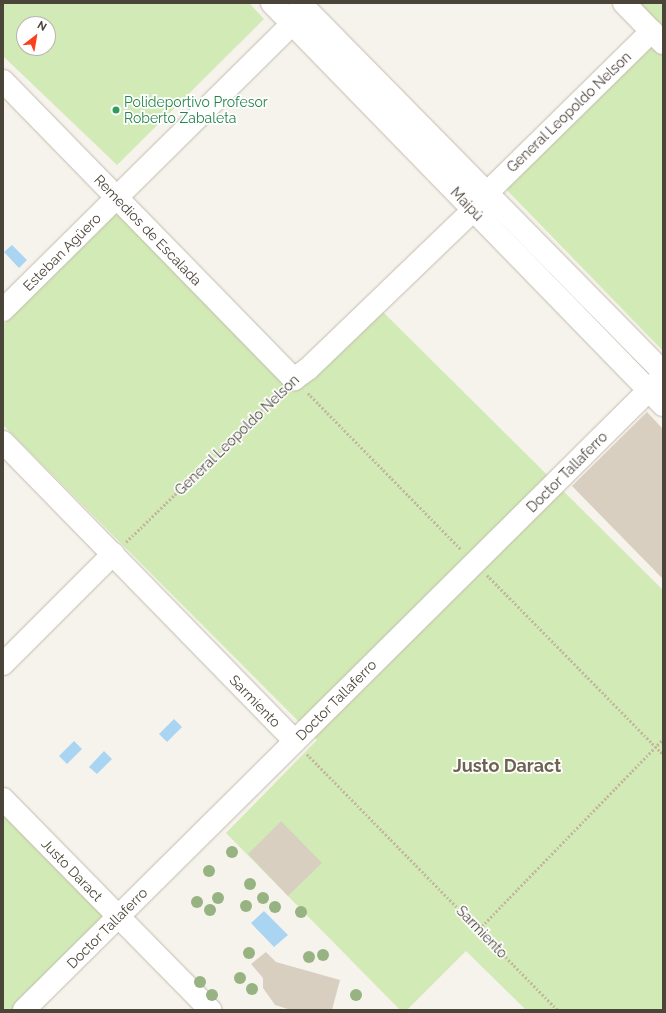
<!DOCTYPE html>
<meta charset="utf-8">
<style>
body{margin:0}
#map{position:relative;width:666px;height:1013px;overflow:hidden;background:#f6f3ec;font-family:Raleway,sans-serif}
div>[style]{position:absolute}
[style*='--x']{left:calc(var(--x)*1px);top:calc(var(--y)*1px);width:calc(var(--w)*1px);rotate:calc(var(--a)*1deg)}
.green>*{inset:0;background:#d2eab5}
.water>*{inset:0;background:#a9d4f2}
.building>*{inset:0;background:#d8cfc1}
.path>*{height:2.5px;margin-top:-1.25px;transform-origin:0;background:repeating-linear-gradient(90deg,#c4b79f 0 2px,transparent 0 4px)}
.roads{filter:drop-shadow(0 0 1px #c2bbae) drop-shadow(0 0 1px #c2bbae)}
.minor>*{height:22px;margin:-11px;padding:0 11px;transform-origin:11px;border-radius:11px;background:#fff}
.trees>*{width:12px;height:12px;margin:-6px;border-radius:50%;background:#97b381}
.dots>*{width:11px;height:11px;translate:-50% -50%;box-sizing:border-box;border:2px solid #fff;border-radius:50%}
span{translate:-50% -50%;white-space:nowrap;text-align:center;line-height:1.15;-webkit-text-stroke:3.5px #fff;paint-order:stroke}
.leisure-label{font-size:14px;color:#27864d}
.left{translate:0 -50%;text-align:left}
.street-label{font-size:14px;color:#4b4439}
.district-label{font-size:18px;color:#6e6250;font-weight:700}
.frame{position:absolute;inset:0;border:4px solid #4b4439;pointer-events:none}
.north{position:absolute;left:16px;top:16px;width:40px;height:40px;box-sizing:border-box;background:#fff;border:1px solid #b7b4b0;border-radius:50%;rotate:31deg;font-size:11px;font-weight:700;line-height:16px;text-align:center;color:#4b4439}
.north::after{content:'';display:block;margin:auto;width:14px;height:18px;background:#fc3f1d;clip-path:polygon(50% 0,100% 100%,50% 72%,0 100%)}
</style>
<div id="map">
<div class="green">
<div style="clip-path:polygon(evenodd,3px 3px,249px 3px,264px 19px,117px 165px,3px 56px,3px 3px,24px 24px,48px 24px,48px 48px,24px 48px,24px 24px)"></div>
<div style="clip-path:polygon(638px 3px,663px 3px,663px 351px,504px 187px,661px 28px)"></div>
<div style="clip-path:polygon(119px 211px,294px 379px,375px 304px,663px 590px,663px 1010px,526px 1010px,466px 951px,407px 1010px,400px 1010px,226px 833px,317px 740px,3px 425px,3px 325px)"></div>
<div style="clip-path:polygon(3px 799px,118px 917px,24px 1010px,3px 1010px)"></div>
</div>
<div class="water">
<div style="clip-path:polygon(12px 245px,27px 260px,19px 268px,4px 252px)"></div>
<div style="clip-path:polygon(174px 719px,182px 727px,167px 742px,159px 734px)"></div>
<div style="clip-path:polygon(74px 741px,82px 749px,67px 764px,59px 756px)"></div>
<div style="clip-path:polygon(104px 751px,112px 759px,97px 774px,89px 767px)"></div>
<div style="clip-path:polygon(264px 911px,288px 935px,274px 947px,251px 923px)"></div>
</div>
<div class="building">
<div style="clip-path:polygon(647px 412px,663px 429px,663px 579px,572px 486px)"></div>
<div style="clip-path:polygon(281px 821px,322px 863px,288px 896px,248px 854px)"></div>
<div style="clip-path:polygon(266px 952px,276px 962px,340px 980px,332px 1010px,291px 1010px,275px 1005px,263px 988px,263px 978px,251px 964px)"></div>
</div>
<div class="path">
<div style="--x:308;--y:393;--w:219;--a:45.6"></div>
<div style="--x:126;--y:542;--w:215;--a:-44.2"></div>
<div style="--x:487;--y:575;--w:251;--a:45.5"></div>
<div style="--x:307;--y:754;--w:359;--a:45.6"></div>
<div style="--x:479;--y:929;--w:264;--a:-45.9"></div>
</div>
<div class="roads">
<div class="minor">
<div style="--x:272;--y:3;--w:561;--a:45.79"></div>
<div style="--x:300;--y:3;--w:518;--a:45.47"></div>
<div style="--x:624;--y:3;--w:56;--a:45.7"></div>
<div style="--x:3;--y:81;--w:417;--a:45.7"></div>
<div style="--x:294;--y:379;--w:17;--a:-36"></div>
<div style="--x:308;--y:369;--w:229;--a:-43.9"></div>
<div style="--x:473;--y:210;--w:22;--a:-51"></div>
<div style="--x:487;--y:193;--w:231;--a:-44.5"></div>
<div style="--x:3;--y:310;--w:421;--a:-44.7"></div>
<div style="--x:3;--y:442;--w:418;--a:45.7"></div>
<div style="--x:3;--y:664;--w:156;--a:-45"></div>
<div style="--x:3;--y:799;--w:296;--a:45.5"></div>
<div style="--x:24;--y:1010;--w:900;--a:-44.77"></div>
</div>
</div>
<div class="trees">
<div style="left:232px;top:852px"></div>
<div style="left:209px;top:871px"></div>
<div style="left:250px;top:884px"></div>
<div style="left:218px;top:898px"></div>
<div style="left:263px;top:898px"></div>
<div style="left:197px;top:902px"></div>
<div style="left:246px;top:906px"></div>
<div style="left:275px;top:907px"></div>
<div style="left:210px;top:910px"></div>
<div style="left:301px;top:912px"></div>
<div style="left:249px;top:953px"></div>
<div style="left:323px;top:955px"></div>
<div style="left:309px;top:957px"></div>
<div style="left:240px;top:978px"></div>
<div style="left:200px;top:982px"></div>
<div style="left:252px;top:989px"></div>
<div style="left:212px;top:995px"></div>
<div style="left:356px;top:995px"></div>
</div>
<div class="dots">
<div style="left:116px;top:110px;background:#2e9e5b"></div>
</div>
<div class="leisure-label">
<span class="left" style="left:124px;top:110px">Polideportivo Profesor<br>Roberto Zabaleta</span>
</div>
<div class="street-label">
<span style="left:569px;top:112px;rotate:-44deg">General Leopoldo Nelson</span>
<span style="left:467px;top:204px;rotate:46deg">Maipú</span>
<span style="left:148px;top:230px;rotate:46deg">Remedios de Escalada</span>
<span style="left:62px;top:252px;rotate:-45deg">Esteban Agüero</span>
<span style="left:237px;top:435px;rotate:-44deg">General Leopoldo Nelson</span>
<span style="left:567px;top:472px;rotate:-45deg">Doctor Tallaferro</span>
<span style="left:336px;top:700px;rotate:-45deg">Doctor Tallaferro</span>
<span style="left:255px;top:701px;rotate:46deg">Sarmiento</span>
<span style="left:72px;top:870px;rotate:46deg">Justo Daract</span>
<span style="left:107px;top:928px;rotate:-45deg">Doctor Tallaferro</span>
<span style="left:482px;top:932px;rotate:46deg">Sarmiento</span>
</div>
<div class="district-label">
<span style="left:507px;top:766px">Justo Daract</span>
</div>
<div class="frame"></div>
<div class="north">N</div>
</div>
